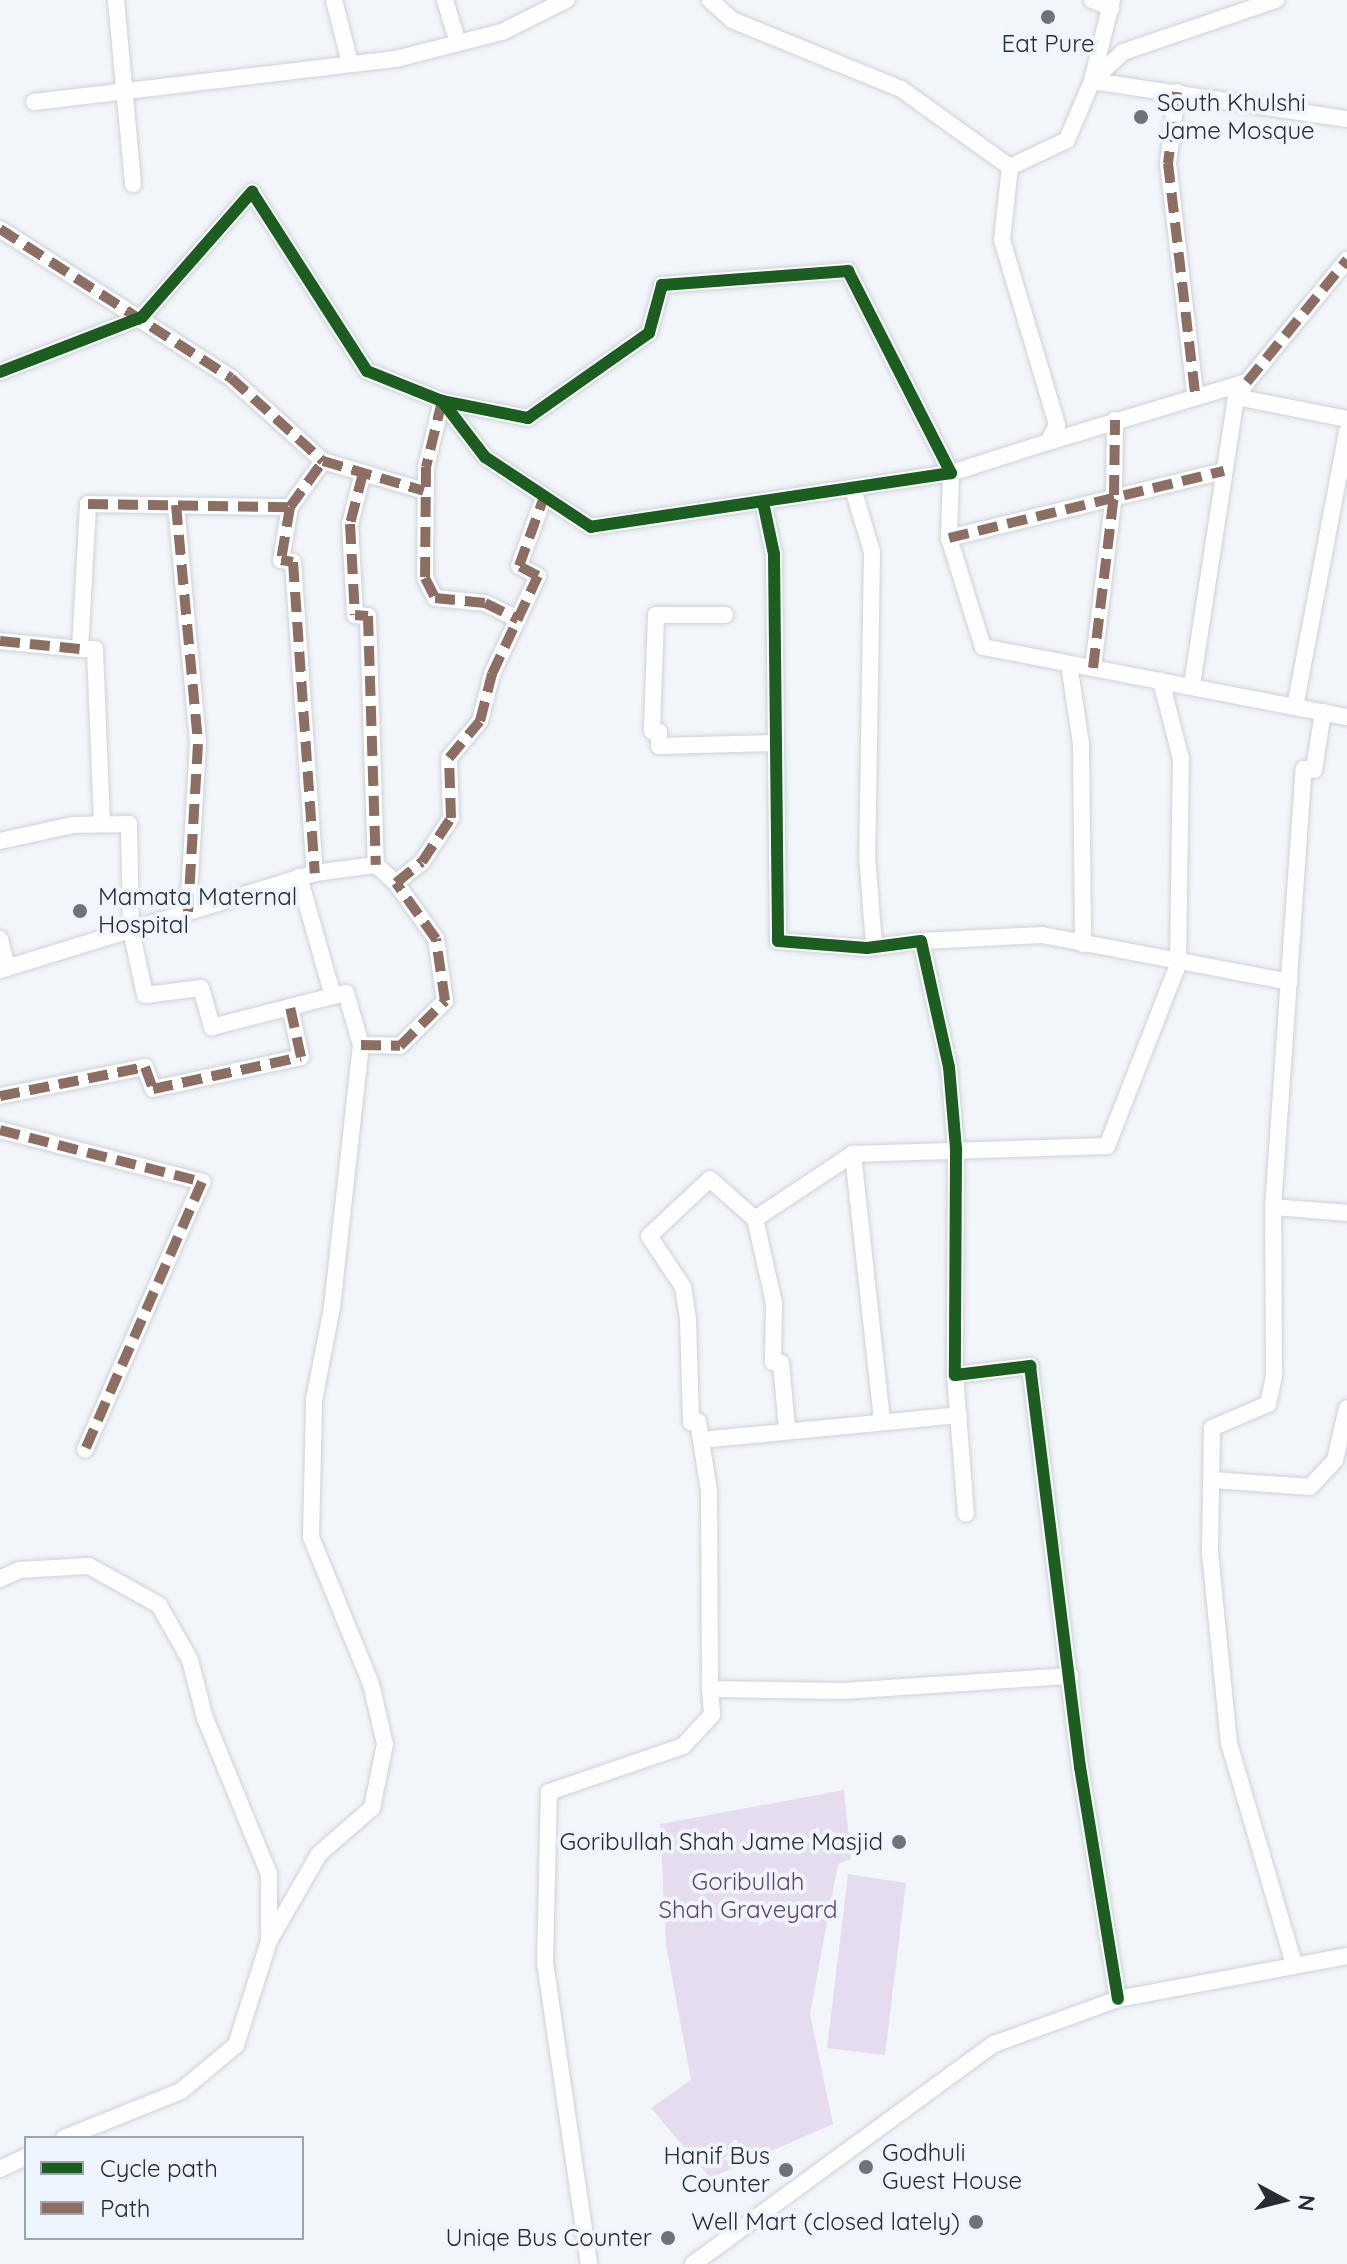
<!DOCTYPE html>
<style>
body{margin:0}
#map{position:relative;width:1347px;height:2264px;overflow:hidden;background:#f2f6fa;font-family:Quicksand,sans-serif}
div>[style]{position:absolute}
[style*='--x']{left:calc(var(--x)*1px);top:calc(var(--y)*1px);width:calc(var(--w)*1px);rotate:calc(var(--a)*1deg)}
.green>*{inset:0;background:#e5ddef}
.roads{filter:drop-shadow(0 0 2px #ced2d9) drop-shadow(0 0 2px #ced2d9)}
.minor>*{height:16px;margin:-8px;padding:0 8px;transform-origin:8px;border-radius:8px;background:#fdfefe}
.quiet>*{height:10px;margin-top:-5px;transform-origin:0;background:repeating-linear-gradient(90deg,#8d6e63 0 20px,transparent 0 30px)}
.cycleway>*{height:12px;margin:-6px;padding:0 6px;transform-origin:6px;border-radius:6px;background:#1b5e20}
.dots>*{width:22px;height:22px;translate:-50% -50%;box-sizing:border-box;border:4px solid #eff5fe;border-radius:50%}
span{translate:-50% -50%;white-space:nowrap;text-align:center;line-height:1.15;-webkit-text-stroke:8px #eff5fe;paint-order:stroke}
.poi-label{font-size:24px;color:#272c35}
.left{translate:0 -50%;text-align:left}
.right{translate:-100% -50%;text-align:right}
.park-label{font-size:24px;color:#65427c}
.legend{position:absolute;left:24px;top:2136px;width:280px;height:104px;box-sizing:border-box;background:#eff5fe;border:2px solid #9fa5ae;margin:0;padding:10px 14px;list-style:none;font-size:24px;color:#272c35}
.legend li{display:flex;align-items:center;gap:16px;height:40px}
.legend b{width:40px;border:2px solid #9fa5ae}
.north{position:absolute;left:1243px;top:2160px;width:80px;height:80px;-webkit-text-stroke:6px #eff5fe;paint-order:stroke;rotate:97deg;font-size:22px;font-weight:700;line-height:32px;text-align:center;color:#272c35}
.north::after{content:'';display:block;margin:auto;width:28px;height:36px;background:#272c35;clip-path:polygon(50% 0,100% 100%,50% 72%,0 100%)}
</style>
<div id="map">
<div class="green">
<div style="clip-path:polygon(844px 1790px,851px 1859px,838px 1864px,810px 2014px,833px 2124px,710px 2178px,651px 2108px,691px 2080px,666px 1945px,660px 1824px)"></div>
<div style="clip-path:polygon(848px 1874px,906px 1883px,885px 2055px,827px 2048px)"></div>
</div>
<div class="roads">
<div class="minor">
<div style="--x:116;--y:0;--w:185;--a:84.7"></div>
<div style="--x:334;--y:0;--w:65;--a:75.7"></div>
<div style="--x:445;--y:0;--w:45;--a:73.2"></div>
<div style="--x:710;--y:0;--w:30;--a:42"></div>
<div style="--x:732;--y:20;--w:183;--a:22.2"></div>
<div style="--x:901;--y:89;--w:134;--a:35.6"></div>
<div style="--x:1092;--y:0;--w:21;--a:23"></div>
<div style="--x:1112;--y:0;--w:83;--a:103.9"></div>
<div style="--x:1092;--y:81;--w:64;--a:113"></div>
<div style="--x:1067;--y:140;--w:63;--a:154.7"></div>
<div style="--x:1010;--y:167;--w:73;--a:96.3"></div>
<div style="--x:1002;--y:240;--w:193;--a:73.4"></div>
<div style="--x:1057;--y:425;--w:19;--a:118"></div>
<div style="--x:1048;--y:442;--w:102;--a:162.3"></div>
<div style="--x:951;--y:473;--w:65;--a:91.8"></div>
<div style="--x:949;--y:538;--w:114;--a:72.7"></div>
<div style="--x:983;--y:647;--w:371;--a:10.9"></div>
<div style="--x:1093;--y:80;--w:41;--a:-43"></div>
<div style="--x:1123;--y:52;--w:162;--a:-18.8"></div>
<div style="--x:1092;--y:81;--w:258;--a:8.5"></div>
<div style="--x:1177;--y:92;--w:72;--a:97.2"></div>
<div style="--x:1168;--y:163;--w:232;--a:83.3"></div>
<div style="--x:34;--y:102;--w:365;--a:-6.8"></div>
<div style="--x:396;--y:59;--w:109;--a:-14.3"></div>
<div style="--x:502;--y:32;--w:72;--a:-26.6"></div>
<div style="--x:0;--y:229;--w:275;--a:32.8"></div>
<div style="--x:231;--y:378;--w:124;--a:42.1"></div>
<div style="--x:323;--y:461;--w:105;--a:16.5"></div>
<div style="--x:0;--y:372;--w:152;--a:-21.2"></div>
<div style="--x:142;--y:317;--w:167;--a:-48.7"></div>
<div style="--x:252;--y:192;--w:213;--a:57.3"></div>
<div style="--x:367;--y:371;--w:81;--a:21.8"></div>
<div style="--x:442;--y:401;--w:88;--a:11.2"></div>
<div style="--x:528;--y:418;--w:148;--a:-35.1"></div>
<div style="--x:649;--y:333;--w:50;--a:-74.8"></div>
<div style="--x:662;--y:285;--w:187;--a:-4.3"></div>
<div style="--x:848;--y:271;--w:227;--a:63"></div>
<div style="--x:951;--y:473;--w:364;--a:171.5"></div>
<div style="--x:591;--y:527;--w:127;--a:-146.6"></div>
<div style="--x:485;--y:457;--w:71;--a:-127.5"></div>
<div style="--x:1247;--y:382;--w:158;--a:-50.7"></div>
<div style="--x:1236;--y:397;--w:113;--a:11.2"></div>
<div style="--x:442;--y:401;--w:68;--a:103.6"></div>
<div style="--x:426;--y:467;--w:111;--a:90.5"></div>
<div style="--x:425;--y:578;--w:22;--a:63"></div>
<div style="--x:435;--y:598;--w:50;--a:5.7"></div>
<div style="--x:485;--y:603;--w:37;--a:26"></div>
<div style="--x:1048;--y:442;--w:208;--a:-16.8"></div>
<div style="--x:1247;--y:382;--w:19;--a:126"></div>
<div style="--x:1236;--y:397;--w:292;--a:98.7"></div>
<div style="--x:363;--y:473;--w:53;--a:104.3"></div>
<div style="--x:350;--y:524;--w:91;--a:86.9"></div>
<div style="--x:355;--y:615;--w:13;--a:4"></div>
<div style="--x:368;--y:616;--w:249;--a:88.2"></div>
<div style="--x:853;--y:489;--w:66;--a:73.2"></div>
<div style="--x:872;--y:552;--w:303;--a:90.9"></div>
<div style="--x:867;--y:855;--w:92;--a:85.6"></div>
<div style="--x:763;--y:502;--w:53;--a:78.1"></div>
<div style="--x:774;--y:554;--w:387;--a:89.4"></div>
<div style="--x:778;--y:941;--w:89;--a:4.5"></div>
<div style="--x:867;--y:948;--w:54;--a:-7.4"></div>
<div style="--x:921;--y:941;--w:129;--a:77.5"></div>
<div style="--x:949;--y:1067;--w:82;--a:85.1"></div>
<div style="--x:956;--y:1149;--w:226;--a:90.3"></div>
<div style="--x:955;--y:1375;--w:76;--a:-6.8"></div>
<div style="--x:1030;--y:1366;--w:404;--a:82.9"></div>
<div style="--x:1080;--y:1767;--w:235;--a:80.7"></div>
<div style="--x:176;--y:505;--w:240;--a:84.7"></div>
<div style="--x:198;--y:744;--w:168;--a:93.4"></div>
<div style="--x:290;--y:507;--w:54;--a:99.6"></div>
<div style="--x:281;--y:560;--w:12;--a:9"></div>
<div style="--x:293;--y:562;--w:312;--a:86"></div>
<div style="--x:949;--y:538;--w:283;--a:-13.7"></div>
<div style="--x:725;--y:615;--w:69;--a:180"></div>
<div style="--x:656;--y:615;--w:116;--a:92"></div>
<div style="--x:652;--y:731;--w:7;--a:8"></div>
<div style="--x:659;--y:732;--w:14;--a:90"></div>
<div style="--x:659;--y:746;--w:115;--a:-1.5"></div>
<div style="--x:0;--y:641;--w:80;--a:5.7"></div>
<div style="--x:1069;--y:664;--w:81;--a:81.5"></div>
<div style="--x:1081;--y:744;--w:200;--a:89.4"></div>
<div style="--x:1093;--y:668;--w:174;--a:-83.1"></div>
<div style="--x:1114;--y:495;--w:75;--a:-89.2"></div>
<div style="--x:1295;--y:707;--w:280;--a:-79.3"></div>
<div style="--x:102;--y:824;--w:175;--a:-92.3"></div>
<div style="--x:95;--y:649;--w:15;--a:180"></div>
<div style="--x:80;--y:649;--w:145;--a:-86.8"></div>
<div style="--x:88;--y:504;--w:202;--a:0.9"></div>
<div style="--x:290;--y:507;--w:57;--a:-54.3"></div>
<div style="--x:0;--y:841;--w:75;--a:-12.4"></div>
<div style="--x:73;--y:825;--w:56;--a:-1"></div>
<div style="--x:129;--y:824;--w:106;--a:88.9"></div>
<div style="--x:131;--y:930;--w:66;--a:77.8"></div>
<div style="--x:145;--y:995;--w:56;--a:-7.1"></div>
<div style="--x:201;--y:988;--w:41;--a:74.2"></div>
<div style="--x:212;--y:1027;--w:125;--a:-14.4"></div>
<div style="--x:0;--y:939;--w:30;--a:76"></div>
<div style="--x:921;--y:941;--w:121;--a:-2.8"></div>
<div style="--x:1042;--y:935;--w:252;--a:10.7"></div>
<div style="--x:0;--y:970;--w:330;--a:-17.1"></div>
<div style="--x:315;--y:873;--w:62;--a:-7.5"></div>
<div style="--x:376;--y:865;--w:27;--a:42"></div>
<div style="--x:361;--y:1045;--w:39;--a:1"></div>
<div style="--x:400;--y:1046;--w:64;--a:-45"></div>
<div style="--x:445;--y:1001;--w:63;--a:-98.3"></div>
<div style="--x:436;--y:939;--w:69;--a:-125.5"></div>
<div style="--x:396;--y:883;--w:33;--a:-39"></div>
<div style="--x:422;--y:862;--w:53;--a:-56.6"></div>
<div style="--x:451;--y:818;--w:60;--a:-91.9"></div>
<div style="--x:449;--y:758;--w:48;--a:-50"></div>
<div style="--x:480;--y:721;--w:49;--a:-75.7"></div>
<div style="--x:492;--y:674;--w:108;--a:-64.9"></div>
<div style="--x:538;--y:576;--w:21;--a:-152"></div>
<div style="--x:519;--y:566;--w:73;--a:-70.1"></div>
<div style="--x:0;--y:1096;--w:148;--a:-11.3"></div>
<div style="--x:145;--y:1067;--w:23;--a:70"></div>
<div style="--x:153;--y:1089;--w:151;--a:-12.2"></div>
<div style="--x:301;--y:1057;--w:51;--a:-102.4"></div>
<div style="--x:0;--y:1130;--w:209;--a:14.4"></div>
<div style="--x:202;--y:1182;--w:292;--a:113.6"></div>
<div style="--x:1273;--y:1207;--w:74;--a:4.6"></div>
<div style="--x:755;--y:1219;--w:60;--a:-138.4"></div>
<div style="--x:710;--y:1179;--w:83;--a:136.9"></div>
<div style="--x:649;--y:1236;--w:61;--a:56.3"></div>
<div style="--x:683;--y:1287;--w:32;--a:81"></div>
<div style="--x:688;--y:1319;--w:103;--a:88.3"></div>
<div style="--x:691;--y:1422;--w:7;--a:0"></div>
<div style="--x:698;--y:1422;--w:70;--a:80.9"></div>
<div style="--x:709;--y:1491;--w:198;--a:89.7"></div>
<div style="--x:710;--y:1689;--w:133;--a:0.9"></div>
<div style="--x:843;--y:1691;--w:228;--a:-3.8"></div>
<div style="--x:955;--y:1375;--w:139;--a:85.5"></div>
<div style="--x:882;--y:1421;--w:269;--a:-96.2"></div>
<div style="--x:853;--y:1154;--w:254;--a:-1.8"></div>
<div style="--x:1107;--y:1146;--w:194;--a:-68.6"></div>
<div style="--x:1178;--y:965;--w:206;--a:-89.2"></div>
<div style="--x:1181;--y:759;--w:81;--a:-104.4"></div>
<div style="--x:787;--y:1428;--w:65;--a:-95.3"></div>
<div style="--x:781;--y:1363;--w:8;--a:-173"></div>
<div style="--x:773;--y:1362;--w:59;--a:-89"></div>
<div style="--x:774;--y:1303;--w:86;--a:-102.7"></div>
<div style="--x:755;--y:1219;--w:118;--a:-33.6"></div>
<div style="--x:701;--y:1440;--w:259;--a:-5.5"></div>
<div style="--x:1213;--y:1480;--w:97;--a:4.1"></div>
<div style="--x:1310;--y:1487;--w:37;--a:-47"></div>
<div style="--x:1335;--y:1460;--w:53;--a:-77"></div>
<div style="--x:0;--y:1579;--w:21;--a:-25"></div>
<div style="--x:19;--y:1570;--w:70;--a:-3.3"></div>
<div style="--x:89;--y:1566;--w:80;--a:29.1"></div>
<div style="--x:159;--y:1605;--w:63;--a:60.6"></div>
<div style="--x:190;--y:1660;--w:60;--a:75.5"></div>
<div style="--x:205;--y:1718;--w:169;--a:67.7"></div>
<div style="--x:269;--y:1874;--w:67;--a:90"></div>
<div style="--x:269;--y:1941;--w:109;--a:107.6"></div>
<div style="--x:236;--y:2045;--w:72;--a:140.1"></div>
<div style="--x:181;--y:2091;--w:126;--a:158.1"></div>
<div style="--x:269;--y:1941;--w:100;--a:-60.1"></div>
<div style="--x:319;--y:1854;--w:70;--a:-41"></div>
<div style="--x:372;--y:1808;--w:65;--a:-78.5"></div>
<div style="--x:385;--y:1744;--w:62;--a:-103.1"></div>
<div style="--x:371;--y:1684;--w:159;--a:-112.2"></div>
<div style="--x:311;--y:1537;--w:137;--a:-88.7"></div>
<div style="--x:314;--y:1400;--w:95;--a:-79"></div>
<div style="--x:332;--y:1307;--w:264;--a:-83.7"></div>
<div style="--x:361;--y:1045;--w:54;--a:-106.1"></div>
<div style="--x:346;--y:993;--w:13;--a:167"></div>
<div style="--x:333;--y:996;--w:124;--a:-105.9"></div>
<div style="--x:1294;--y:1964;--w:230;--a:-106.4"></div>
<div style="--x:1229;--y:1743;--w:193;--a:-95.7"></div>
<div style="--x:1210;--y:1551;--w:123;--a:-89.1"></div>
<div style="--x:1212;--y:1428;--w:61;--a:-23.2"></div>
<div style="--x:1268;--y:1404;--w:29;--a:-78"></div>
<div style="--x:1274;--y:1376;--w:169;--a:-90.3"></div>
<div style="--x:1273;--y:1207;--w:439;--a:-86"></div>
<div style="--x:1304;--y:769;--w:10;--a:6"></div>
<div style="--x:1314;--y:770;--w:59;--a:-81.2"></div>
<div style="--x:0;--y:2169;--w:29;--a:-25"></div>
<div style="--x:589;--y:2264;--w:303;--a:-98.3"></div>
<div style="--x:545;--y:1964;--w:172;--a:-88.7"></div>
<div style="--x:549;--y:1792;--w:142;--a:-18.9"></div>
<div style="--x:683;--y:1746;--w:42;--a:-46.9"></div>
<div style="--x:712;--y:1715;--w:26;--a:-94"></div>
<div style="--x:693;--y:2264;--w:373;--a:-36.2"></div>
<div style="--x:994;--y:2044;--w:132;--a:-19.9"></div>
<div style="--x:1118;--y:1999;--w:233;--a:-10.6"></div>
</div>
</div>
<div class="quiet">
<div style="--x:1177;--y:92;--w:72;--a:97.2"></div>
<div style="--x:1168;--y:163;--w:232;--a:83.3"></div>
<div style="--x:0;--y:229;--w:275;--a:32.8"></div>
<div style="--x:231;--y:378;--w:124;--a:42.1"></div>
<div style="--x:323;--y:461;--w:105;--a:16.5"></div>
<div style="--x:1247;--y:382;--w:158;--a:-50.7"></div>
<div style="--x:442;--y:401;--w:68;--a:103.6"></div>
<div style="--x:426;--y:467;--w:111;--a:90.5"></div>
<div style="--x:425;--y:578;--w:22;--a:63"></div>
<div style="--x:435;--y:598;--w:50;--a:5.7"></div>
<div style="--x:485;--y:603;--w:37;--a:26"></div>
<div style="--x:363;--y:473;--w:53;--a:104.3"></div>
<div style="--x:350;--y:524;--w:91;--a:86.9"></div>
<div style="--x:355;--y:615;--w:13;--a:4"></div>
<div style="--x:368;--y:616;--w:249;--a:88.2"></div>
<div style="--x:88;--y:504;--w:202;--a:0.9"></div>
<div style="--x:290;--y:507;--w:57;--a:-54.3"></div>
<div style="--x:176;--y:505;--w:240;--a:84.7"></div>
<div style="--x:198;--y:744;--w:168;--a:93.4"></div>
<div style="--x:290;--y:507;--w:54;--a:99.6"></div>
<div style="--x:281;--y:560;--w:12;--a:9"></div>
<div style="--x:293;--y:562;--w:312;--a:86"></div>
<div style="--x:949;--y:538;--w:283;--a:-13.7"></div>
<div style="--x:0;--y:641;--w:80;--a:5.7"></div>
<div style="--x:1093;--y:668;--w:174;--a:-83.1"></div>
<div style="--x:1114;--y:495;--w:75;--a:-89.2"></div>
<div style="--x:361;--y:1045;--w:39;--a:1"></div>
<div style="--x:400;--y:1046;--w:64;--a:-45"></div>
<div style="--x:445;--y:1001;--w:63;--a:-98.3"></div>
<div style="--x:436;--y:939;--w:69;--a:-125.5"></div>
<div style="--x:396;--y:883;--w:33;--a:-39"></div>
<div style="--x:422;--y:862;--w:53;--a:-56.6"></div>
<div style="--x:451;--y:818;--w:60;--a:-91.9"></div>
<div style="--x:449;--y:758;--w:48;--a:-50"></div>
<div style="--x:480;--y:721;--w:49;--a:-75.7"></div>
<div style="--x:492;--y:674;--w:108;--a:-64.9"></div>
<div style="--x:538;--y:576;--w:21;--a:-152"></div>
<div style="--x:519;--y:566;--w:73;--a:-70.1"></div>
<div style="--x:0;--y:1096;--w:148;--a:-11.3"></div>
<div style="--x:145;--y:1067;--w:23;--a:70"></div>
<div style="--x:153;--y:1089;--w:151;--a:-12.2"></div>
<div style="--x:301;--y:1057;--w:51;--a:-102.4"></div>
<div style="--x:0;--y:1130;--w:209;--a:14.4"></div>
<div style="--x:202;--y:1182;--w:292;--a:113.6"></div>
</div>
<div class="cycleway">
<div style="--x:0;--y:372;--w:152;--a:-21.2"></div>
<div style="--x:142;--y:317;--w:167;--a:-48.7"></div>
<div style="--x:252;--y:192;--w:213;--a:57.3"></div>
<div style="--x:367;--y:371;--w:81;--a:21.8"></div>
<div style="--x:442;--y:401;--w:88;--a:11.2"></div>
<div style="--x:528;--y:418;--w:148;--a:-35.1"></div>
<div style="--x:649;--y:333;--w:50;--a:-74.8"></div>
<div style="--x:662;--y:285;--w:187;--a:-4.3"></div>
<div style="--x:848;--y:271;--w:227;--a:63"></div>
<div style="--x:951;--y:473;--w:364;--a:171.5"></div>
<div style="--x:591;--y:527;--w:127;--a:-146.6"></div>
<div style="--x:485;--y:457;--w:71;--a:-127.5"></div>
<div style="--x:763;--y:502;--w:53;--a:78.1"></div>
<div style="--x:774;--y:554;--w:387;--a:89.4"></div>
<div style="--x:778;--y:941;--w:89;--a:4.5"></div>
<div style="--x:867;--y:948;--w:54;--a:-7.4"></div>
<div style="--x:921;--y:941;--w:129;--a:77.5"></div>
<div style="--x:949;--y:1067;--w:82;--a:85.1"></div>
<div style="--x:956;--y:1149;--w:226;--a:90.3"></div>
<div style="--x:955;--y:1375;--w:76;--a:-6.8"></div>
<div style="--x:1030;--y:1366;--w:404;--a:82.9"></div>
<div style="--x:1080;--y:1767;--w:235;--a:80.7"></div>
</div>
<div class="dots">
<div style="left:1048px;top:17px;background:#6e737a"></div>
<div style="left:1141px;top:117px;background:#6e737a"></div>
<div style="left:80px;top:911px;background:#6e737a"></div>
<div style="left:899px;top:1842px;background:#6e737a"></div>
<div style="left:866px;top:2167px;background:#6e737a"></div>
<div style="left:786px;top:2170px;background:#6e737a"></div>
<div style="left:976px;top:2222px;background:#6e737a"></div>
<div style="left:668px;top:2238px;background:#6e737a"></div>
</div>
<div class="poi-label">
<span style="left:1048px;top:44px">Eat Pure</span>
<span class="left" style="left:1157px;top:117px">South Khulshi<br>Jame Mosque</span>
<span class="left" style="left:98px;top:911px">Mamata Maternal<br>Hospital</span>
<span class="right" style="left:883px;top:1842px">Goribullah Shah Jame Masjid</span>
<span class="left" style="left:882px;top:2167px">Godhuli<br>Guest House</span>
<span class="right" style="left:770px;top:2170px">Hanif Bus<br>Counter</span>
<span class="right" style="left:960px;top:2222px">Well Mart (closed lately)</span>
<span class="right" style="left:652px;top:2238px">Uniqe Bus Counter</span>
</div>
<div class="park-label">
<span style="left:748px;top:1896px">Goribullah<br>Shah Graveyard</span>
</div>
<ul class="legend">
<li><b style="height:10px;background:#1b5e20"></b>Cycle path</li>
<li><b style="height:10px;background:#8d6e63"></b>Path</li>
</ul>
<div class="north">N</div>
</div>
